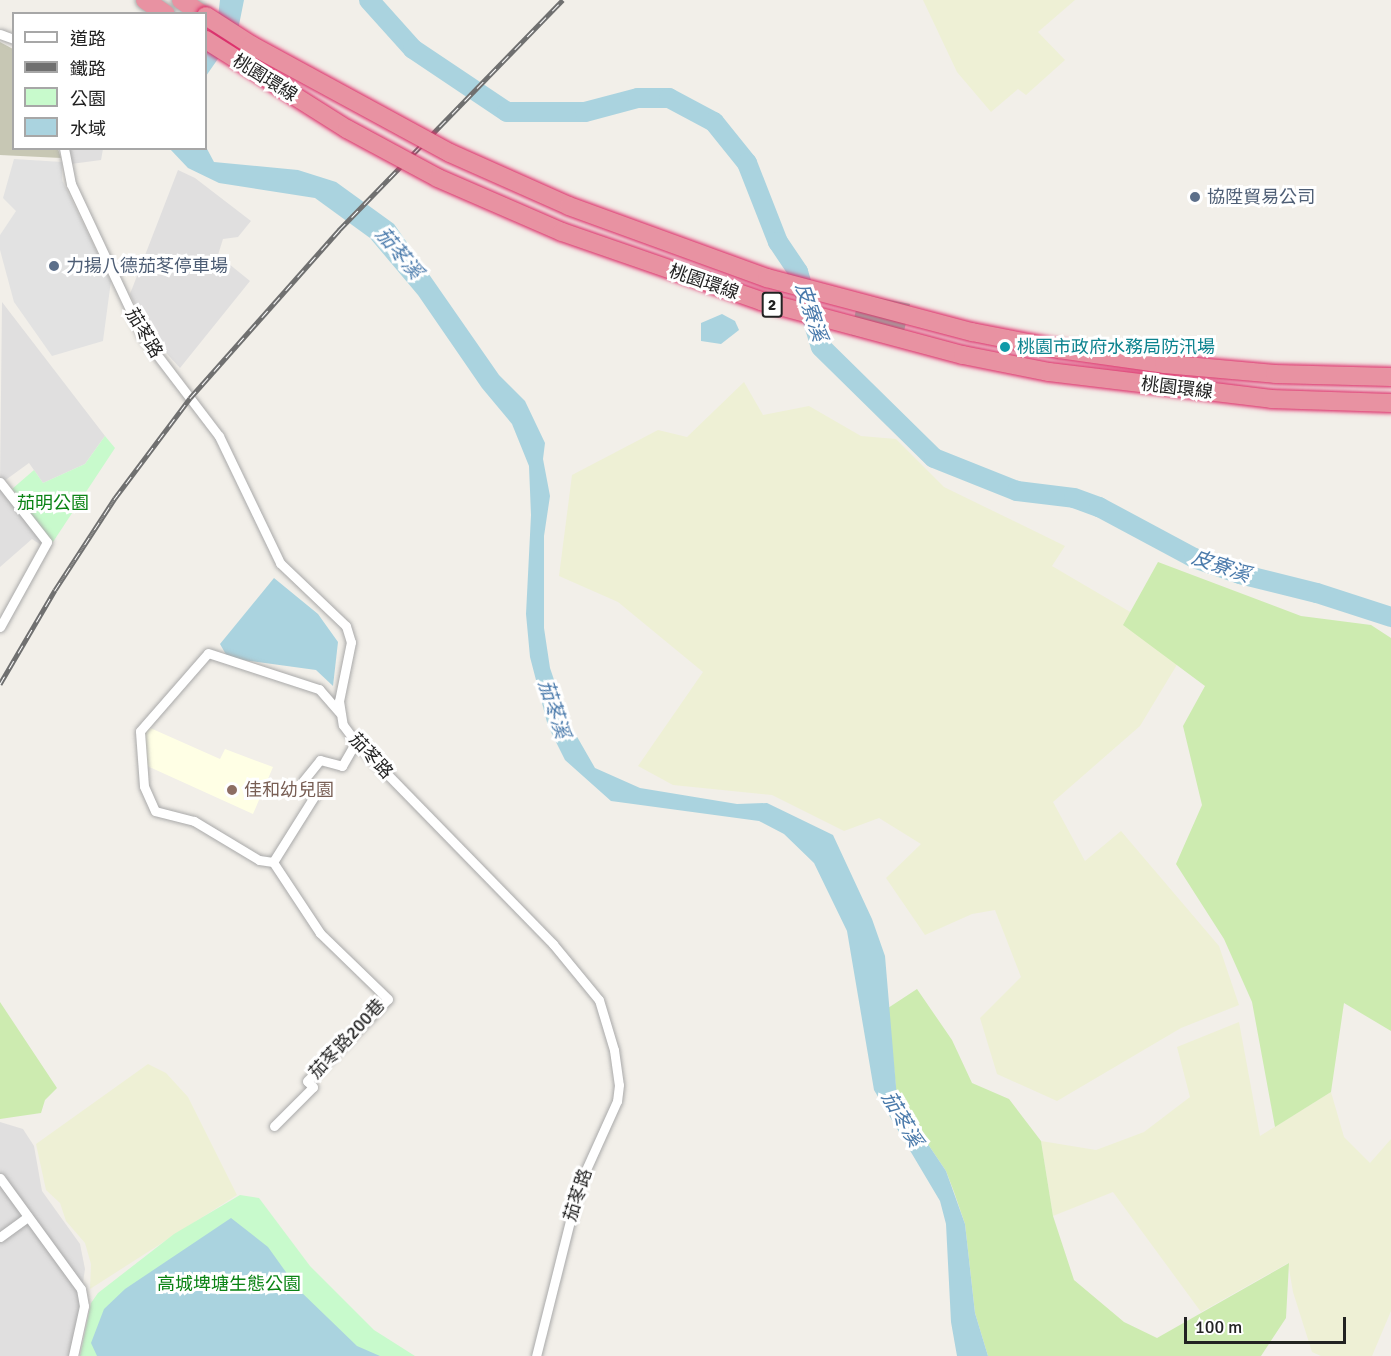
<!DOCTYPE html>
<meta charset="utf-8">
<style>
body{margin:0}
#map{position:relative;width:1391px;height:1356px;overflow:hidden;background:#f2efe9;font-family:Signika,"Noto Sans TC",sans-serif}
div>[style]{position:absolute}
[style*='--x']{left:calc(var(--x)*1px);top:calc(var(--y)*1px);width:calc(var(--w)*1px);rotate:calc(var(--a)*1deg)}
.residential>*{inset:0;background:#e0dfdf}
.education>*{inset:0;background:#ffffe5}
.construction>*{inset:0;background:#c7c7b4}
.farmland>*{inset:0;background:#eef0d5}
.grass>*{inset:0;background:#cdebb0}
.park>*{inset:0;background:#c8facc}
.pitch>*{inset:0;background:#88e0be}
.parking>*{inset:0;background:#e2e2e2}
.water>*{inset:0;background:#aad3df}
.river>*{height:20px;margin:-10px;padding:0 10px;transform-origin:10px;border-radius:10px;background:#aad3df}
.roads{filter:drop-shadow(0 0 2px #a9a9a9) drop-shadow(0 0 2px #a9a9a9)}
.minor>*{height:9px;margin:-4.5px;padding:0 4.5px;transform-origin:4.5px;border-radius:4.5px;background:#fff}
.motorway>*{height:18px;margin:-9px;padding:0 9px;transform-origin:9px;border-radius:9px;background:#e892a2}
.rail>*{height:5px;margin-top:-2.5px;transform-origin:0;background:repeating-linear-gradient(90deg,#fff 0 9px,#707070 0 18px);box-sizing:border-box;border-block:2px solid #707070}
.bridges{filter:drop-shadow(0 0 2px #dc2a67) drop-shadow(0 0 2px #dc2a67)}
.motorway-bridge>*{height:18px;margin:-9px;padding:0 9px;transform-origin:9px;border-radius:9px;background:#e892a2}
.dots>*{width:16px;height:16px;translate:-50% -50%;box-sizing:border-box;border:3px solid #fff;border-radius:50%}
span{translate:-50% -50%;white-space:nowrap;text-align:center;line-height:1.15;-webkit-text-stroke:6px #fff;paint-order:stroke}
.shield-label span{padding:2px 4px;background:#fff;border:2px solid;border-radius:4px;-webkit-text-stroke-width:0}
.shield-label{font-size:16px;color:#222;font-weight:700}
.street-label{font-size:18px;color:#222}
.service-label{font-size:18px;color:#4e5e75}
.left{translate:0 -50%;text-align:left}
.culture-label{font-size:18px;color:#0d838f}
.park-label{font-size:18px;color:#0c8416}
.education-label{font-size:18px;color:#785e54}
.water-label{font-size:20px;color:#4a7aab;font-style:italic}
.legend{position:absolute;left:12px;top:12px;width:195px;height:138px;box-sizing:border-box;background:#fff;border:2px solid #a7a7a7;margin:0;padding:8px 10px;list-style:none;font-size:18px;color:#222}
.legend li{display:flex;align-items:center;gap:12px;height:30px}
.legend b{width:30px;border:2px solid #a7a7a7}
.scale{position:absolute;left:1184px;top:1317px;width:162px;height:27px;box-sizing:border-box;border:3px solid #222;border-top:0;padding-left:8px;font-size:18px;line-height:21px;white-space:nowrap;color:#222;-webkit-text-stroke:4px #fff;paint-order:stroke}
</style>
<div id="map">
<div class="residential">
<div style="clip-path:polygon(68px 149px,103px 149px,101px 160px,71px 164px)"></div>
<div style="clip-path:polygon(178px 170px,195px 178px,251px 221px,238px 237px,223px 239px,218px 255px,250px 281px,180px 368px,148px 333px,130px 294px)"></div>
<div style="clip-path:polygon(2px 302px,105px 436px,85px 464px,43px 483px,29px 463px,0 484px)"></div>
<div style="clip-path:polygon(0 489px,43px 537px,41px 545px,32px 539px,0 567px)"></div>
<div style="clip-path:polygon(0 1122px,23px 1129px,34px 1146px,42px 1191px,80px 1244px,85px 1269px,72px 1356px,0 1356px)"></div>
</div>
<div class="education">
<div style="clip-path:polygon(148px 727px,220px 759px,225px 749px,273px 767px,253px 814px,145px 765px,144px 733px)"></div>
</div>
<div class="construction">
<div style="clip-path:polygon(0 42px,13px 49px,14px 148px,58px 149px,61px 158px,0 155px)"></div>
</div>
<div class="farmland">
<div style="clip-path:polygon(923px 0,1075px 0,1038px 32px,1065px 60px,1026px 95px,1018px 89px,991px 112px,957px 72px)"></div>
<div style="clip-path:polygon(744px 382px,763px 415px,809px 406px,861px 436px,896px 439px,944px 487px,1065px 546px,1052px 566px,1132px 613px,1124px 625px,1178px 663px,1140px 726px,1053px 802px,1085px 861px,1121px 831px,1219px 946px,1239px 1005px,1181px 1028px,1057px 1101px,997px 1074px,980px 1018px,1021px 977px,995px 910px,972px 914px,925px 935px,886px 878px,921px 844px,879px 818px,844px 831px,772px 795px,673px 785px,638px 766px,703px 672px,618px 602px,559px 576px,572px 475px,658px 430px,687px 437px)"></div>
<div style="clip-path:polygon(1239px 1022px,1260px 1136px,1331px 1092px,1344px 1137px,1370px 1163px,1391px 1139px,1391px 1311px,1372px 1356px,1321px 1356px,1312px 1352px,1293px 1292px,1288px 1263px,1201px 1312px,1113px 1192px,1053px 1216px,1041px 1141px,1096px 1150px,1144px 1132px,1190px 1097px,1177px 1047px)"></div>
<div style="clip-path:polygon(148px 1064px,166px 1073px,188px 1097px,237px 1195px,90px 1289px,91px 1264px,85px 1243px,66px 1221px,60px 1203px,46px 1190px,36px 1144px)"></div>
</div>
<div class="grass">
<div style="clip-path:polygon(1158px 562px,1301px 616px,1371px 625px,1391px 638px,1391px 1031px,1344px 1003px,1331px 1092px,1275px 1127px,1252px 1002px,1224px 939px,1176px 864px,1202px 805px,1183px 726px,1205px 686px,1123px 625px)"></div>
<div style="clip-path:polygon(917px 989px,952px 1040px,972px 1083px,1009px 1099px,1041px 1141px,1053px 1216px,1074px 1280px,1124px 1322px,1157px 1338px,1289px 1263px,1286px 1318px,1261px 1356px,988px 1356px,975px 1313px,965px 1224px,954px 1192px,946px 1171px,897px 1098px,888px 1008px)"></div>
<div style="clip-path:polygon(0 1002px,57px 1088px,45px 1100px,41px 1113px,0 1119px)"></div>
</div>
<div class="park">
<div style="clip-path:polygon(105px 436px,115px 448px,53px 542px,12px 489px,34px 470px,43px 483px,85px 464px)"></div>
<div style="clip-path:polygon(240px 1195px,259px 1198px,310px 1266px,374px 1330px,415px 1356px,80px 1356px,91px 1303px,98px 1293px,174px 1234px)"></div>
</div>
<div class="pitch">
<div style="clip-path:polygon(859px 294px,910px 304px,901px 345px,851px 335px)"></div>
</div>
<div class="parking">
<div style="clip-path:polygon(14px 159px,62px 162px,62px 180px,111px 281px,103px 341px,52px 356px,14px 302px,0 250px,0 235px,16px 211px,3px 198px)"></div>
</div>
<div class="water">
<div style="clip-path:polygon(220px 0,244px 0,238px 30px,206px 76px,206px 41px,218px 17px)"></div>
<div style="clip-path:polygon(206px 147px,214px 162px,298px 170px,336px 182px,394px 224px,499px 375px,525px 401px,545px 443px,543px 459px,550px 496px,544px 536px,544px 628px,550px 668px,568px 721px,595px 768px,640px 788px,737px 804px,767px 803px,833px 835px,872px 919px,885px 956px,897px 1098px,946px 1171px,965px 1224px,975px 1313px,988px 1356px,957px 1356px,951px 1322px,946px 1224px,940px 1201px,874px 1090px,847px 931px,814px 863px,784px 834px,759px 821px,611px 801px,565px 760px,548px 726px,530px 657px,526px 614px,531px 515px,529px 466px,512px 424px,482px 388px,418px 295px,370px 238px,315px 198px,219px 183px,188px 168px,170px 149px)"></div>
<div style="clip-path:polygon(722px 314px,735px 321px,739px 330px,721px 344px,701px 341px,701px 323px)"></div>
<div style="clip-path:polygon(274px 578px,318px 614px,338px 642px,333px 686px,316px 670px,228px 658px,220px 644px)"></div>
<div style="clip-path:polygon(231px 1218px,268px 1247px,298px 1289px,357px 1346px,380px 1356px,97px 1356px,91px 1343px,104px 1309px,125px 1289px)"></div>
</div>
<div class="river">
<div style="--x:369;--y:0;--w:66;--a:48.1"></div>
<div style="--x:413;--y:49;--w:113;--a:33.8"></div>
<div style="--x:507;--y:112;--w:78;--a:0"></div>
<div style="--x:585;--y:112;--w:55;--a:-14.8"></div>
<div style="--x:638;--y:98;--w:31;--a:0"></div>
<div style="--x:669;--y:98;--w:51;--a:28.1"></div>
<div style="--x:714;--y:122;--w:53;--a:51.2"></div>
<div style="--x:747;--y:163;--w:85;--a:68.6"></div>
<div style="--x:778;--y:242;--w:36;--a:56"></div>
<div style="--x:798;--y:272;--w:78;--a:73"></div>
<div style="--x:821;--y:347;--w:158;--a:44.5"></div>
<div style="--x:934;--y:458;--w:89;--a:21.7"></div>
<div style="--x:1017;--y:491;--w:57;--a:7"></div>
<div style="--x:1074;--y:498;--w:27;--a:20"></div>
<div style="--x:1099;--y:507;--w:108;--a:28.2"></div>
<div style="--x:1194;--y:558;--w:49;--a:19.2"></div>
<div style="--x:1240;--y:574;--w:79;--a:13.9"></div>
<div style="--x:1317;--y:593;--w:78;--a:18"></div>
</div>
<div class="roads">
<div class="minor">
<div style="--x:0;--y:34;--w:15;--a:20"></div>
<div style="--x:64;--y:148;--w:37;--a:79"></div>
<div style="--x:71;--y:184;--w:167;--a:64.8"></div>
<div style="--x:142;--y:335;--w:127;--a:52.7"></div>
<div style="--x:219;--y:436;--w:141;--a:64.3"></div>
<div style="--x:280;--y:563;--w:91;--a:43.7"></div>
<div style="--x:346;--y:626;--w:17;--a:73"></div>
<div style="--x:351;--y:642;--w:60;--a:101.5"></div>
<div style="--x:339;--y:701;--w:24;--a:81"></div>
<div style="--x:343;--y:725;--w:21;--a:53"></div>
<div style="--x:356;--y:742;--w:282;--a:45.7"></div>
<div style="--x:553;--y:944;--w:72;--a:50.6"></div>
<div style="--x:599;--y:1000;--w:52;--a:73.3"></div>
<div style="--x:614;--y:1050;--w:35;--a:82"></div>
<div style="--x:619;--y:1085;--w:16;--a:97"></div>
<div style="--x:617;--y:1101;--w:92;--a:114.3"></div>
<div style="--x:579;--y:1185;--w:176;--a:104.1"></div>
<div style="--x:0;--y:482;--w:76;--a:51.9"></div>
<div style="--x:47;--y:542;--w:97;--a:118.9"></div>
<div style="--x:273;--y:862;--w:14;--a:-172"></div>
<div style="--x:259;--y:860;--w:76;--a:-149"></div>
<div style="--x:194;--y:821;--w:40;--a:-165.6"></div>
<div style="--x:155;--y:811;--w:27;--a:-114"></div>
<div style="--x:144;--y:786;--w:55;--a:-94.2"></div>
<div style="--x:140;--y:731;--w:103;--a:-48.9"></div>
<div style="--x:208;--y:653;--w:117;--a:18"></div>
<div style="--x:319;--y:689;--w:32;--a:49"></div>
<div style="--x:274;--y:1126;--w:55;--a:-45"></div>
<div style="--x:313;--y:1087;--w:8;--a:-135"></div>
<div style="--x:307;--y:1081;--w:115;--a:-45.4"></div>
<div style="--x:388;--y:999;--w:95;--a:-135.9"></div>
<div style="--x:320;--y:933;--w:85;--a:-123.5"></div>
<div style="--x:273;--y:862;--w:79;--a:-57.9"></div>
<div style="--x:315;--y:795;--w:18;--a:-131"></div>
<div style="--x:303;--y:781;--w:27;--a:-51"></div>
<div style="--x:320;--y:760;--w:23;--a:15"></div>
<div style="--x:342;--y:766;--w:28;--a:-60"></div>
<div style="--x:0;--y:1178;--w:137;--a:53.9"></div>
<div style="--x:81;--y:1289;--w:17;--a:80"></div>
<div style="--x:84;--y:1306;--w:51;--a:102.4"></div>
<div style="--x:0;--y:1237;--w:34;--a:-36"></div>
</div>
<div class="motorway">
<div style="--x:145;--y:0;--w:25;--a:34"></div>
<div style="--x:181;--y:0;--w:25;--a:34"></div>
</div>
</div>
<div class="rail">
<div style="--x:0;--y:684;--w:109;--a:-59.7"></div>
<div style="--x:55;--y:590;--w:110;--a:-56.9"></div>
<div style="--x:115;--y:498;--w:125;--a:-53.1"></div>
<div style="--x:190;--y:398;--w:225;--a:-48.4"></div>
<div style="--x:339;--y:230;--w:321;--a:-45.8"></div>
</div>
<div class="bridges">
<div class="motorway-bridge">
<div style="--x:206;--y:16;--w:54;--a:32.8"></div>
<div style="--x:251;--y:45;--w:226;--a:28.5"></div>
<div style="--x:450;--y:153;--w:130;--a:24"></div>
<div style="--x:569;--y:206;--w:211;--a:20"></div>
<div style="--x:767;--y:278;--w:212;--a:14.8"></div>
<div style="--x:972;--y:332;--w:89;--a:11.1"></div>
<div style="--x:1059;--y:349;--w:106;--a:8.1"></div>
<div style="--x:1164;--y:364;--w:111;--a:5.1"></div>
<div style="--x:1275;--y:374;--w:116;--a:1.5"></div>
<div style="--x:206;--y:40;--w:167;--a:32.3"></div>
<div style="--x:347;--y:129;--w:103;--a:28.3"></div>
<div style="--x:438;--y:178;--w:135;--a:23.5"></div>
<div style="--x:562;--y:232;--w:211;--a:19.1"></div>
<div style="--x:761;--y:301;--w:209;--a:15"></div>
<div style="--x:963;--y:355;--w:88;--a:11.2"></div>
<div style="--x:1049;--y:372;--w:224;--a:6.9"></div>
<div style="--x:1271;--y:399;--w:120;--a:1.9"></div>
</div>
</div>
<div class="dots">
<div style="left:1195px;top:197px;background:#5c6f8a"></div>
<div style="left:54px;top:266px;background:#5c6f8a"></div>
<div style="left:1005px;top:347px;background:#0f9aa8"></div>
<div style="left:232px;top:790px;background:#8d6e63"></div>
</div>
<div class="shield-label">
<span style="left:772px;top:305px">2</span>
</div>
<div class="street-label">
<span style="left:265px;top:78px;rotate:32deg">桃園環線</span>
<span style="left:704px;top:282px;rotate:19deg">桃園環線</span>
<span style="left:144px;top:333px;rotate:59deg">茄苳路</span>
<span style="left:1177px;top:388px;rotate:7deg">桃園環線</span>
<span style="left:371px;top:756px;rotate:47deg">茄苳路</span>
<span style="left:347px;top:1039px;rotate:-47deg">茄苳路200巷</span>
<span style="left:578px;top:1195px;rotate:-72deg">茄苳路</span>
</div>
<div class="service-label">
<span class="left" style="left:1207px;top:197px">協陞貿易公司</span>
<span class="left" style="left:66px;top:266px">力揚八德茄苳停車場</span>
</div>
<div class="culture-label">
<span class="left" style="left:1017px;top:347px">桃園市政府水務局防汛場</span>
</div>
<div class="park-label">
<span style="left:53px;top:503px">茄明公園</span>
<span style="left:229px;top:1284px">高城埤塘生態公園</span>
</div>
<div class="education-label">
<span class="left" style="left:244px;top:790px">佳和幼兒園</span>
</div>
<div class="water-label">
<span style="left:399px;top:253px;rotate:50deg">茄苳溪</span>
<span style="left:811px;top:312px;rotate:72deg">皮寮溪</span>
<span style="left:1221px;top:566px;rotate:19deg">皮寮溪</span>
<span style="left:554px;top:709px;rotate:72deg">茄苳溪</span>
<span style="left:902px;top:1119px;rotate:60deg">茄苳溪</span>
</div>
<ul class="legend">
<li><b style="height:8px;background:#fff"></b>道路</li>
<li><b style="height:8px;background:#707070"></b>鐵路</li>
<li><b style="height:16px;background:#c8facc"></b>公園</li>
<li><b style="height:16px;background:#aad3df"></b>水域</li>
</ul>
<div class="scale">100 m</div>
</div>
